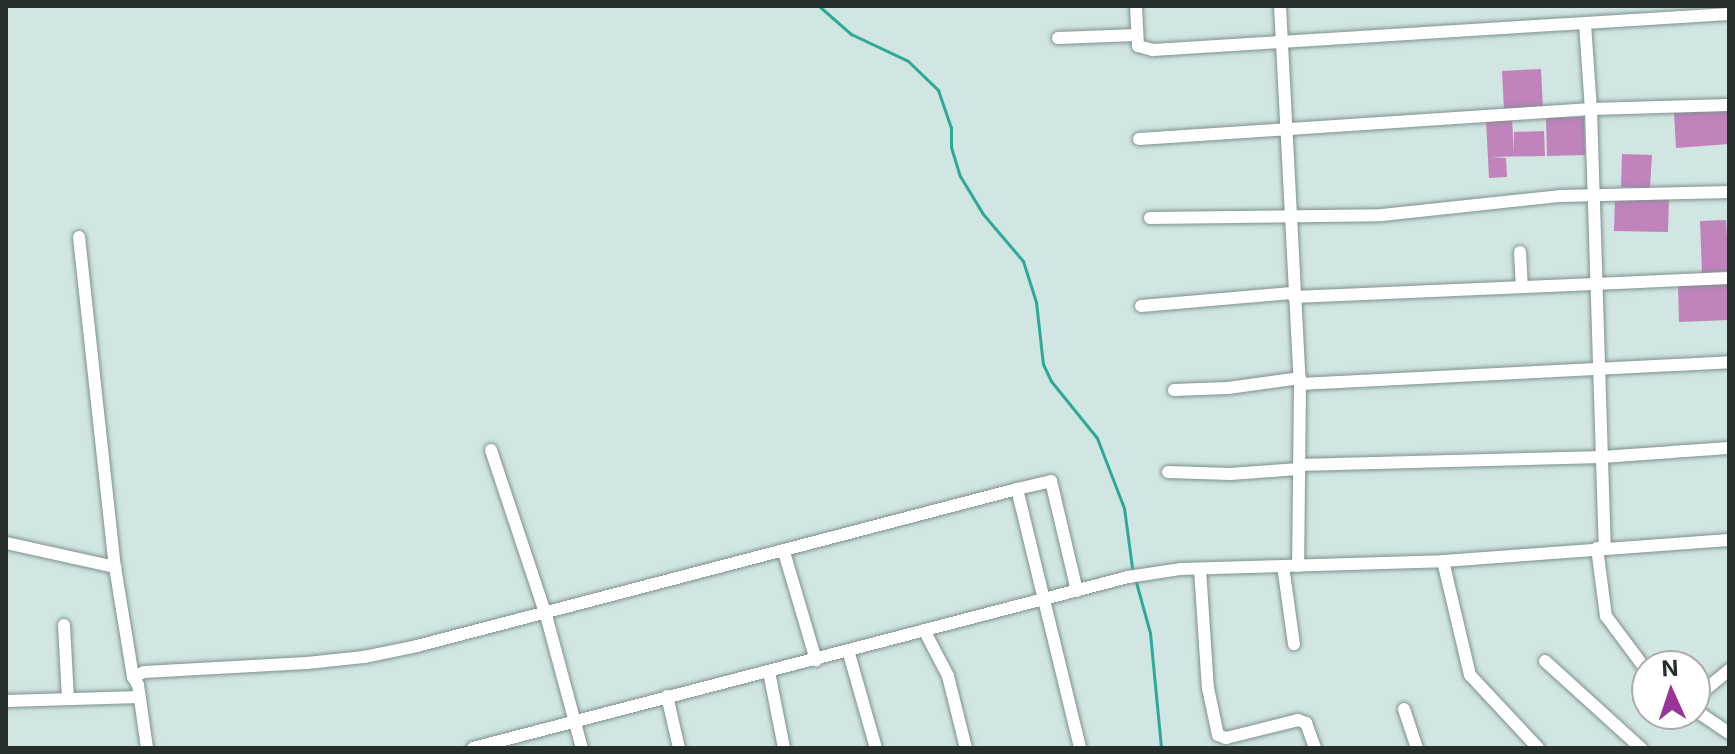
<!DOCTYPE html>
<style>
body{margin:0}
#map{position:relative;width:1735px;height:754px;overflow:hidden;background:#d1e5e2;font-family:Inter,sans-serif}
div>[style]{position:absolute}
[style*='--x']{left:calc(var(--x)*1px);top:calc(var(--y)*1px);width:calc(var(--w)*1px);rotate:calc(var(--a)*1deg)}
.forest>*{inset:0;background:#c083bc}
.stream>*{height:3px;margin:-1.5px;padding:0 1.5px;transform-origin:1.5px;border-radius:1.5px;background:#2da99a}
.roads{filter:drop-shadow(0 0 2px #7d908d) drop-shadow(0 0 2px #7d908d)}
.minor>*{height:12px;margin:-6px;padding:0 6px;transform-origin:6px;border-radius:6px;background:#fff}
span{translate:-50% -50%;white-space:nowrap;text-align:center;line-height:1.15;-webkit-text-stroke:8px #fff;paint-order:stroke}
.frame{position:absolute;inset:0;border:8px solid #272f2d;pointer-events:none}
.north{position:absolute;left:1631px;top:650px;width:80px;height:80px;box-sizing:border-box;background:#fff;border:2px solid #a9acab;border-radius:50%;rotate:357deg;font-size:22px;font-weight:700;line-height:32px;text-align:center;color:#272f2d}
.north::after{content:'';display:block;margin:auto;width:28px;height:36px;background:#9b3498;clip-path:polygon(50% 0,100% 100%,50% 72%,0 100%)}
</style>
<div id="map">
<div class="forest">
<div style="clip-path:polygon(1541px 69px,1543px 109px,1504px 110px,1502px 71px)"></div>
<div style="clip-path:polygon(1729px 110px,1729px 144px,1676px 148px,1674px 113px)"></div>
<div style="clip-path:polygon(1584px 117px,1585px 155px,1547px 156px,1546px 118px)"></div>
<div style="clip-path:polygon(1512px 119px,1514px 153px,1514px 132px,1544px 131px,1545px 156px,1491px 157px,1506px 158px,1507px 177px,1489px 178px,1486px 120px)"></div>
<div style="clip-path:polygon(1622px 154px,1652px 155px,1650px 188px,1621px 187px)"></div>
<div style="clip-path:polygon(1615px 197px,1669px 198px,1668px 232px,1614px 231px)"></div>
<div style="clip-path:polygon(1726px 220px,1729px 271px,1702px 273px,1700px 221px)"></div>
<div style="clip-path:polygon(1729px 283px,1729px 320px,1679px 322px,1678px 285px)"></div>
</div>
<div class="stream">
<div style="--x:819;--y:6;--w:43;--a:41.2"></div>
<div style="--x:851;--y:34;--w:63;--a:25.3"></div>
<div style="--x:908;--y:61;--w:42;--a:44"></div>
<div style="--x:938;--y:90;--w:39;--a:71"></div>
<div style="--x:951;--y:127;--w:20;--a:90"></div>
<div style="--x:951;--y:147;--w:30;--a:73"></div>
<div style="--x:960;--y:176;--w:44;--a:58.8"></div>
<div style="--x:983;--y:214;--w:62;--a:49.6"></div>
<div style="--x:1023;--y:261;--w:43;--a:72.4"></div>
<div style="--x:1036;--y:302;--w:62;--a:83.6"></div>
<div style="--x:1043;--y:364;--w:19;--a:65"></div>
<div style="--x:1051;--y:381;--w:73;--a:51.1"></div>
<div style="--x:1097;--y:438;--w:75;--a:68.9"></div>
<div style="--x:1124;--y:508;--w:60;--a:82.3"></div>
<div style="--x:1136;--y:582;--w:53;--a:74.6"></div>
<div style="--x:1150;--y:633;--w:116;--a:84.5"></div>
</div>
<div class="roads">
<div class="minor">
<div style="--x:1136;--y:6;--w:40;--a:87.1"></div>
<div style="--x:1138;--y:46;--w:16;--a:15"></div>
<div style="--x:1153;--y:50;--w:577;--a:-3.58"></div>
<div style="--x:1280;--y:6;--w:379;--a:87"></div>
<div style="--x:1300;--y:384;--w:182;--a:90.6"></div>
<div style="--x:1585;--y:24;--w:85;--a:86"></div>
<div style="--x:1591;--y:109;--w:439;--a:88.2"></div>
<div style="--x:1058;--y:38;--w:79;--a:-2.2"></div>
<div style="--x:1139;--y:139;--w:453;--a:-3.8"></div>
<div style="--x:1591;--y:109;--w:138;--a:-1.7"></div>
<div style="--x:1150;--y:218;--w:232;--a:-0.7"></div>
<div style="--x:1382;--y:215;--w:180;--a:-6.1"></div>
<div style="--x:1561;--y:196;--w:168;--a:-1.4"></div>
<div style="--x:79;--y:237;--w:332;--a:83.8"></div>
<div style="--x:115;--y:567;--w:111;--a:80.7"></div>
<div style="--x:1520;--y:252;--w:34;--a:87"></div>
<div style="--x:1294;--y:297;--w:435;--a:-2.5"></div>
<div style="--x:1141;--y:306;--w:154;--a:-4.9"></div>
<div style="--x:1300;--y:384;--w:430;--a:-2.9"></div>
<div style="--x:1174;--y:390;--w:54;--a:-2.1"></div>
<div style="--x:1228;--y:388;--w:73;--a:-7.9"></div>
<div style="--x:491;--y:450;--w:174;--a:71.6"></div>
<div style="--x:546;--y:615;--w:138;--a:74.9"></div>
<div style="--x:1299;--y:465;--w:303;--a:-1.5"></div>
<div style="--x:1602;--y:457;--w:127;--a:-4.1"></div>
<div style="--x:1168;--y:472;--w:62;--a:1.8"></div>
<div style="--x:1230;--y:474;--w:69;--a:-4.1"></div>
<div style="--x:1017;--y:489;--w:35;--a:-13"></div>
<div style="--x:1051;--y:481;--w:113;--a:76.7"></div>
<div style="--x:6;--y:543;--w:112;--a:12.4"></div>
<div style="--x:1597;--y:548;--w:69;--a:82.5"></div>
<div style="--x:1606;--y:616;--w:69;--a:53.3"></div>
<div style="--x:784;--y:552;--w:113;--a:73.5"></div>
<div style="--x:1443;--y:561;--w:117;--a:76.7"></div>
<div style="--x:1470;--y:675;--w:100;--a:47"></div>
<div style="--x:1283;--y:566;--w:79;--a:82"></div>
<div style="--x:1200;--y:569;--w:119;--a:86.2"></div>
<div style="--x:1208;--y:688;--w:48;--a:78"></div>
<div style="--x:1218;--y:735;--w:9;--a:21"></div>
<div style="--x:1226;--y:738;--w:74;--a:-14"></div>
<div style="--x:1298;--y:720;--w:9;--a:21"></div>
<div style="--x:1306;--y:723;--w:27;--a:70"></div>
<div style="--x:64;--y:625;--w:74;--a:86.9"></div>
<div style="--x:924;--y:630;--w:52;--a:62.4"></div>
<div style="--x:948;--y:676;--w:74;--a:76"></div>
<div style="--x:848;--y:650;--w:102;--a:74.1"></div>
<div style="--x:1545;--y:661;--w:130;--a:42.2"></div>
<div style="--x:769;--y:672;--w:77;--a:78.8"></div>
<div style="--x:667;--y:696;--w:53;--a:77"></div>
<div style="--x:1695;--y:698;--w:44;--a:-39.5"></div>
<div style="--x:6;--y:701;--w:134;--a:-1.7"></div>
<div style="--x:1404;--y:709;--w:41;--a:71.6"></div>
<div style="--x:1695;--y:710;--w:41;--a:34.1"></div>
<div style="--x:147;--y:748;--w:64;--a:-98.1"></div>
<div style="--x:138;--y:685;--w:9;--a:-122"></div>
<div style="--x:133;--y:677;--w:12;--a:-24"></div>
<div style="--x:144;--y:672;--w:163;--a:-3.2"></div>
<div style="--x:307;--y:663;--w:57;--a:-6"></div>
<div style="--x:364;--y:657;--w:54;--a:-11.7"></div>
<div style="--x:417;--y:646;--w:620;--a:-14.66"></div>
<div style="--x:1017;--y:489;--w:267;--a:76.3"></div>
<div style="--x:473;--y:748;--w:677;--a:-14.63"></div>
<div style="--x:1128;--y:577;--w:54;--a:-8.6"></div>
<div style="--x:1181;--y:569;--w:262;--a:-1.7"></div>
<div style="--x:1443;--y:561;--w:287;--a:-4.2"></div>
</div>
</div>
<div class="frame"></div>
<div class="north">N</div>
</div>
